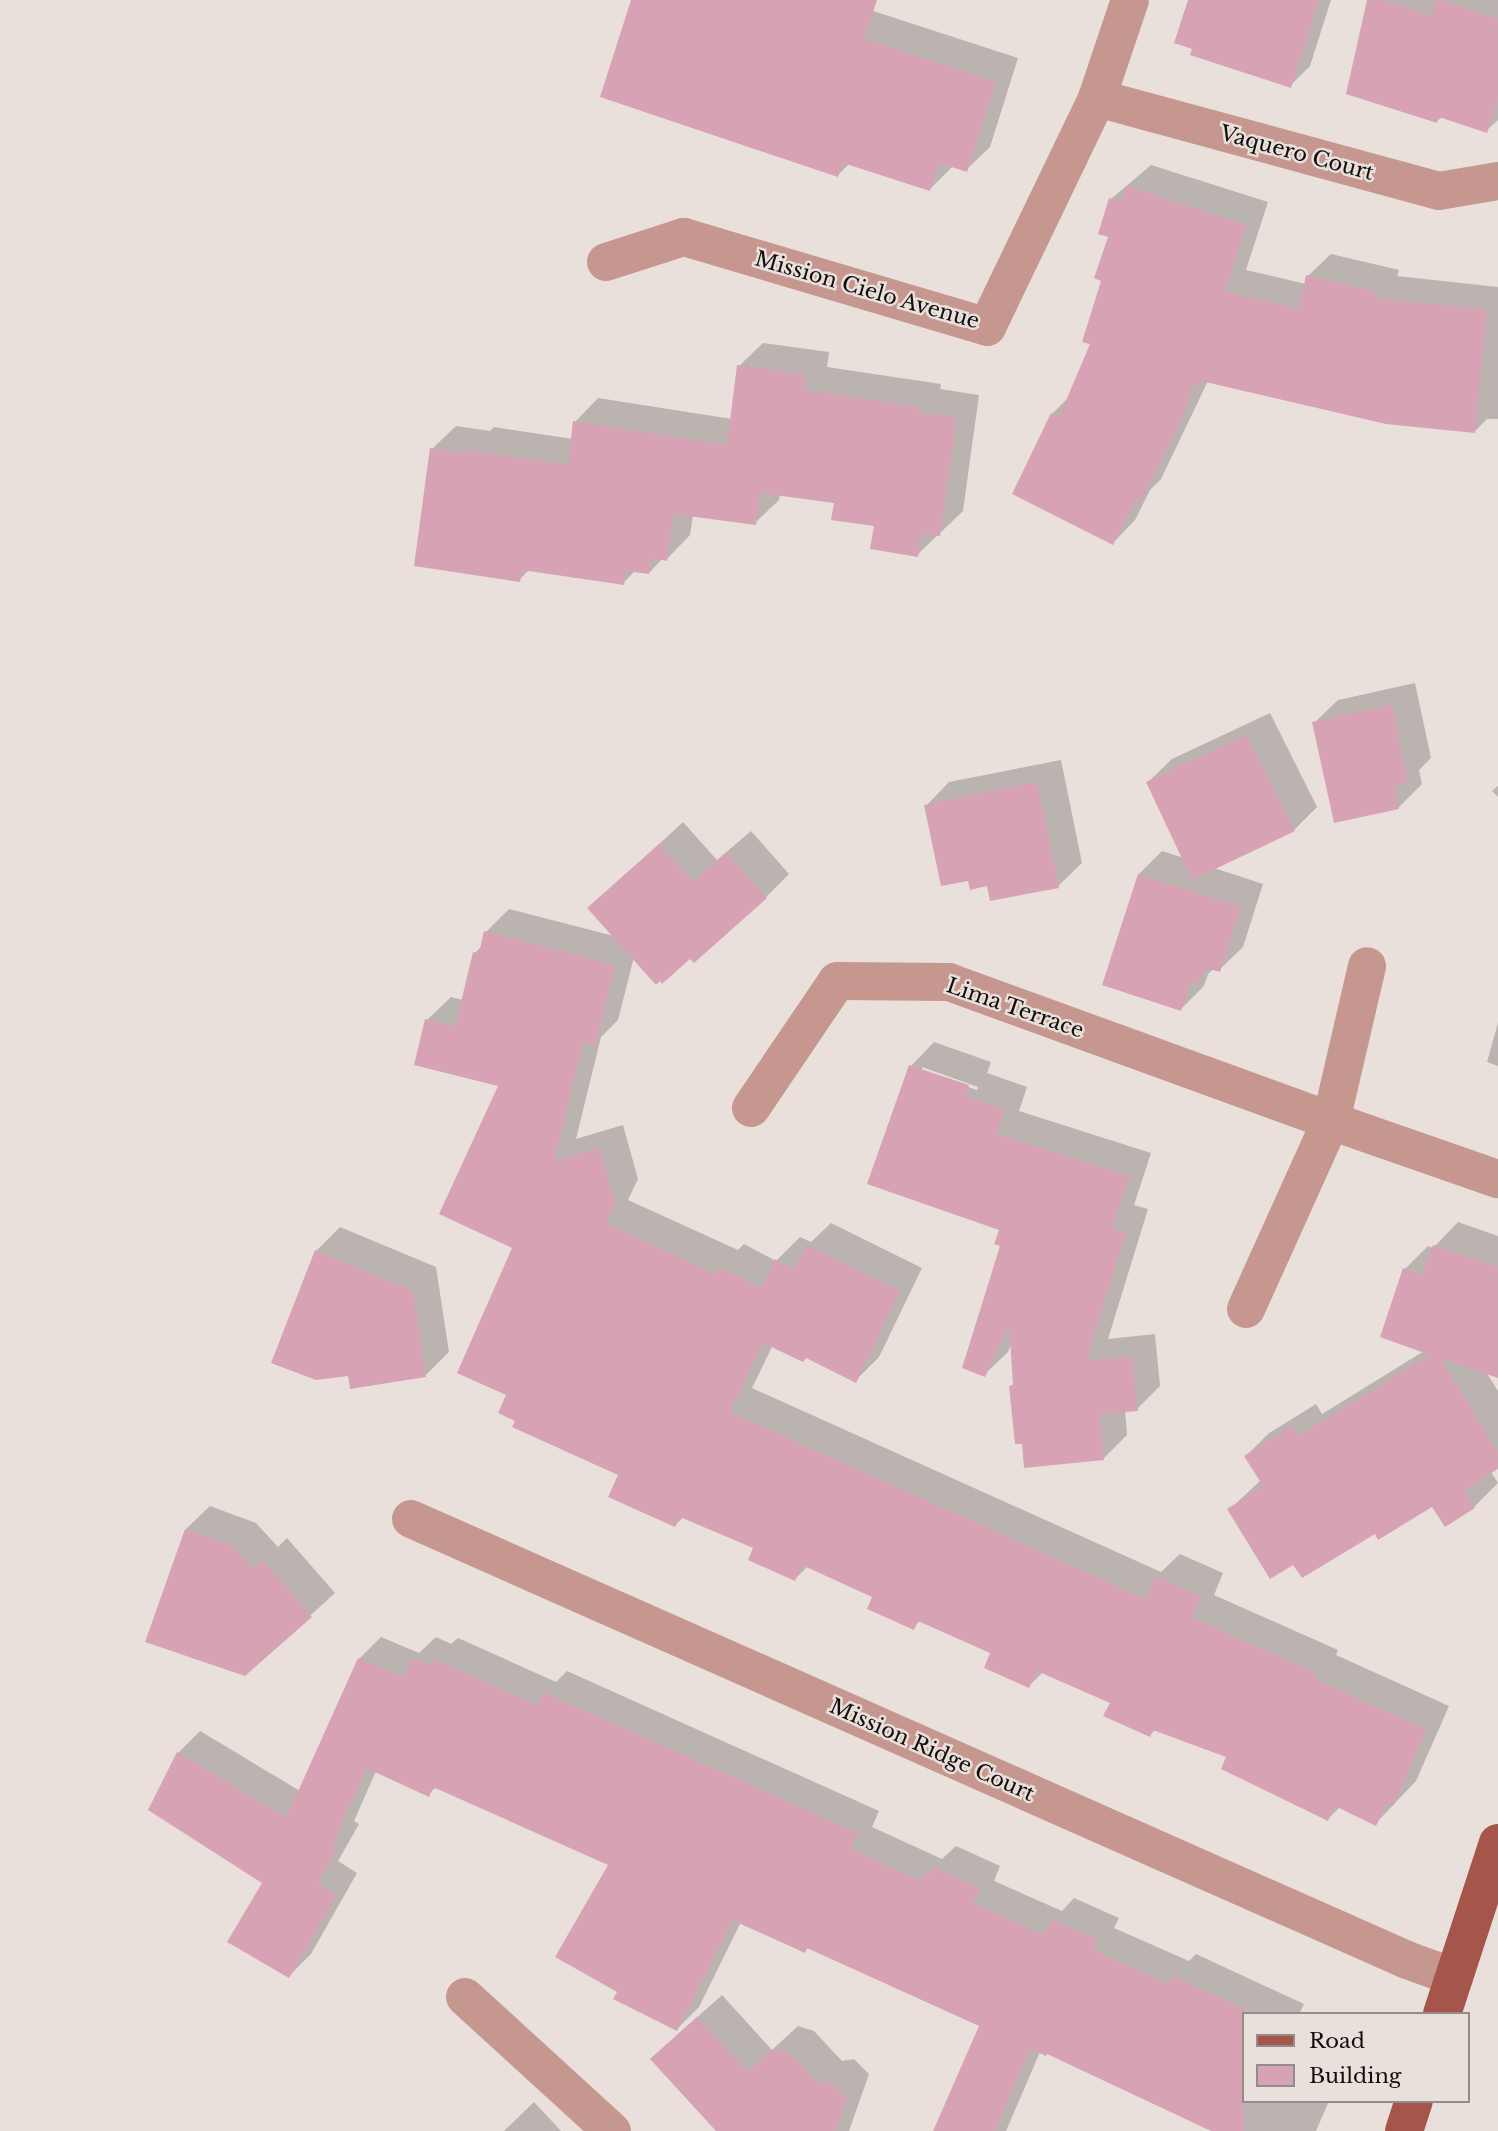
<!DOCTYPE html>
<style>
body{margin:0}
#map{position:relative;width:1498px;height:2131px;overflow:hidden;background:#e9e0dc;font-family:"Libre Baskerville",serif}
div>[style]{position:absolute}
[style*='--x']{left:calc(var(--x)*1px);top:calc(var(--y)*1px);width:calc(var(--w)*1px);rotate:calc(var(--a)*1deg)}
.shadow>*{inset:0;background:#0003}
.building>*{inset:0;background:#d8a2b5}
.minor>*{height:38px;margin:-19px;padding:0 19px;transform-origin:19px;border-radius:19px;background:#c6978f}
.major>*{height:38px;margin:-19px;padding:0 19px;transform-origin:19px;border-radius:19px;background:#a6554a}
span{translate:-50% -50%;white-space:nowrap;text-align:center;line-height:1.15;-webkit-text-stroke:5px #e9e0dc;paint-order:stroke}
.street-label{font-size:21px;color:#120f0e}
.legend{position:absolute;left:1242px;top:2012px;width:228px;height:91px;box-sizing:border-box;background:#e9e0dc;border:2px solid #938c8a;margin:0;padding:9px 12px;list-style:none;font-size:21px;color:#120f0e}
.legend li{display:flex;align-items:center;gap:14px;height:35px}
.legend b{width:35px;border:2px solid #938c8a}
</style>
<div id="map">
<div class="shadow">
<div style="clip-path:polygon(633px 0,783px 0,864px 8px,1018px 58px,990px 147px,966px 170px,953px 166px,930px 189px,850px 163px,838px 175px)"></div>
<div style="clip-path:polygon(1190px 0,1331px 0,1310px 66px,1290px 86px,1194px 48px)"></div>
<div style="clip-path:polygon(1369px 0,1498px 0,1498px 120px,1486px 131px,1442px 117px,1437px 121px)"></div>
<div style="clip-path:polygon(1151px 165px,1268px 202px,1246px 270px,1306px 284px,1308px 276px,1331px 254px,1399px 270px,1397px 276px,1498px 287px,1498px 419px,1487px 419px,1475px 431px,1208px 381px,1161px 479px,1150px 490px,1135px 520px,1113px 543px,1052px 414px,1069px 397px,1092px 343px,1110px 236px,1111px 199px)"></div>
<div style="clip-path:polygon(763px 343px,829px 352px,827px 367px,941px 384px,940px 389px,979px 395px,963px 511px,917px 555px,836px 502px,780px 494px,779px 500px,755px 523px,693px 515px,690px 535px,667px 559px,663px 558px,649px 573px,635px 571px,623px 583px,530px 569px,519px 580px,432px 449px,456px 426px,490px 431px,494px 427px,573px 439px,575px 422px,598px 398px,732px 419px,739px 366px)"></div>
<div style="clip-path:polygon(1415px 683px,1431px 758px,1419px 770px,1422px 784px,1398px 808px,1314px 723px,1338px 700px)"></div>
<div style="clip-path:polygon(1270px 713px,1317px 807px,1294px 830px,1214px 868px,1263px 884px,1243px 947px,1219px 970px,1213px 969px,1208px 974px,1204px 986px,1181px 1009px,1139px 874px,1162px 851px,1184px 858px,1148px 782px,1172px 759px)"></div>
<div style="clip-path:polygon(1061px 760px,1082px 863px,1058px 886px,969px 879px,926px 806px,949px 782px)"></div>
<div style="clip-path:polygon(1498px 786px,1498px 797px,1492px 791px)"></div>
<div style="clip-path:polygon(683px 822px,717px 860px,751px 831px,789px 874px,766px 897px,691px 956px,634px 957px,618px 1020px,601px 1037px,576px 1139px,623px 1125px,638px 1179px,628px 1200px,738px 1250px,744px 1244px,776px 1261px,800px 1237px,811px 1242px,831px 1223px,922px 1268px,879px 1357px,855px 1381px,807px 1356px,773px 1345px,752px 1388px,1161px 1572px,1180px 1554px,1223px 1573px,1214px 1595px,1338px 1650px,1336px 1655px,1449px 1706px,1416px 1781px,1376px 1823px,1340px 1807px,1328px 1819px,1228px 1756px,1156px 1729px,1150px 1735px,1112px 1702px,1043px 1672px,1029px 1686px,992px 1652px,921px 1620px,913px 1628px,875px 1596px,808px 1566px,795px 1579px,756px 1547px,684px 1517px,675px 1525px,620px 1474px,517px 1420px,515px 1247px,501px 1085px,427px 1020px,451px 997px,463px 1000px,475px 953px,483px 945px,486px 932px,509px 909px,614px 936px,590px 908px)"></div>
<div style="clip-path:polygon(1498px 1023px,1498px 1066px,1487px 1062px)"></div>
<div style="clip-path:polygon(evenodd,934px 1042px,991px 1062px,987px 1073px,1027px 1087px,1019px 1111px,1151px 1153px,1134px 1205px,1148px 1209px,1108px 1339px,1155px 1334px,1160px 1386px,1137px 1409px,1125px 1410px,1127px 1435px,1103px 1459px,1023px 1442px,1011px 1386px,1015px 1382px,1012px 1342px,1008px 1352px,984px 1375px,1002px 1245px,1001px 1229px,870px 1183px,911px 1066px,934px 1042px,922px 1067px,978px 1087px,977px 1090px,922px 1071px,922px 1067px)"></div>
<div style="clip-path:polygon(1458px 1222px,1498px 1236px,1498px 1376px,1486px 1372px,1498px 1391px,1498px 1467px,1491px 1472px,1498px 1483px,1474px 1507px,1445px 1525px,1433px 1504px,1294px 1563px,1229px 1510px,1261px 1480px,1246px 1456px,1269px 1433px,1316px 1404px,1322px 1414px,1424px 1351px,1405px 1269px,1428px 1246px,1433px 1248px)"></div>
<div style="clip-path:polygon(340px 1227px,436px 1267px,449px 1352px,425px 1376px,316px 1251px)"></div>
<div style="clip-path:polygon(210px 1506px,256px 1523px,278px 1547px,287px 1538px,335px 1593px,245px 1675px,186px 1529px)"></div>
<div style="clip-path:polygon(381px 1637px,419px 1653px,436px 1637px,451px 1644px,458px 1638px,556px 1682px,567px 1671px,879px 1811px,872px 1827px,942px 1859px,956px 1846px,1000px 1866px,994px 1881px,1062px 1911px,1074px 1898px,1119px 1918px,1114px 1928px,1189px 1961px,1196px 1954px,1304px 2004px,1299px 2014px,1244px 2014px,1244px 2101px,1329px 2101px,1316px 2131px,1219px 2131px,1048px 2052px,1040px 2052px,1006px 2131px,935px 2131px,981px 2026px,809px 1947px,805px 1951px,741px 1922px,699px 2007px,677px 2029px,619px 1992px,611px 1864px,437px 1786px,428px 1795px,376px 1771px,354px 1821px,359px 1824px,338px 1861px,357px 1873px,311px 1954px,289px 1976px,264px 1882px,178px 1753px,200px 1731px,300px 1791px,359px 1659px)"></div>
<div style="clip-path:polygon(722px 1995px,772px 2050px,798px 2026px,814px 2031px,842px 2061px,854px 2059px,869px 2074px,849px 2131px,718px 2131px,676px 2036px)"></div>
<div style="clip-path:polygon(534px 2102px,561px 2131px,504px 2131px)"></div>
</div>
<div class="building">
<div style="clip-path:polygon(631px 0,877px 0,864px 39px,996px 82px,967px 172px,939px 163px,930px 191px,843px 163px,838px 177px,600px 97px)"></div>
<div style="clip-path:polygon(1188px 0,1319px 0,1291px 88px,1190px 55px,1192px 49px,1174px 43px)"></div>
<div style="clip-path:polygon(1367px 0,1382px 0,1431px 16px,1436px 0,1440px 0,1498px 19px,1498px 99px,1487px 133px,1439px 117px,1437px 123px,1346px 94px)"></div>
<div style="clip-path:polygon(1126px 186px,1246px 225px,1225px 292px,1299px 309px,1306px 275px,1377px 292px,1376px 298px,1487px 310px,1475px 433px,1386px 424px,1201px 381px,1200px 386px,1193px 384px,1183px 417px,1139px 504px,1135px 501px,1113px 545px,1012px 494px,1051px 413px,1059px 417px,1090px 344px,1082px 342px,1101px 281px,1094px 278px,1108px 237px,1098px 234px,1109px 198px,1122px 202px)"></div>
<div style="clip-path:polygon(737px 365px,807px 375px,805px 390px,919px 407px,918px 412px,957px 418px,940px 536px,921px 534px,918px 557px,870px 549px,874px 526px,831px 520px,834px 503px,760px 493px,756px 525px,673px 514px,667px 561px,652px 558px,649px 574px,626px 571px,624px 585px,522px 570px,520px 582px,414px 566px,430px 448px,468px 454px,469px 450px,568px 465px,573px 421px,727px 445px)"></div>
<div style="clip-path:polygon(1392px 705px,1408px 783px,1394px 786px,1399px 809px,1334px 823px,1312px 722px)"></div>
<div style="clip-path:polygon(1246px 735px,1295px 831px,1192px 880px,1146px 782px)"></div>
<div style="clip-path:polygon(1037px 782px,1059px 888px,990px 901px,987px 886px,970px 890px,968px 881px,941px 886px,924px 805px)"></div>
<div style="clip-path:polygon(659px 844px,693px 882px,726px 853px,767px 898px,694px 963px,690px 959px,662px 984px,660px 981px,656px 985px,587px 908px)"></div>
<div style="clip-path:polygon(1138px 874px,1241px 907px,1220px 972px,1205px 968px,1200px 984px,1191px 981px,1181px 1011px,1102px 985px)"></div>
<div style="clip-path:polygon(484px 931px,615px 965px,595px 1045px,583px 1042px,554px 1161px,600px 1148px,615px 1204px,606px 1223px,715px 1274px,719px 1267px,761px 1288px,775px 1259px,794px 1269px,806px 1245px,900px 1291px,856px 1383px,806px 1358px,803px 1362px,763px 1343px,730px 1412px,1146px 1599px,1155px 1576px,1201px 1596px,1192px 1618px,1316px 1673px,1314px 1679px,1427px 1730px,1393px 1806px,1387px 1803px,1376px 1826px,1335px 1806px,1328px 1821px,1221px 1769px,1226px 1757px,1153px 1730px,1150px 1737px,1103px 1716px,1110px 1703px,1037px 1671px,1029px 1688px,984px 1668px,990px 1653px,918px 1621px,914px 1630px,867px 1609px,872px 1597px,802px 1565px,795px 1581px,748px 1560px,753px 1548px,680px 1517px,675px 1527px,608px 1497px,618px 1475px,512px 1427px,515px 1421px,498px 1413px,506px 1395px,457px 1373px,512px 1248px,439px 1214px,498px 1086px,414px 1065px,425px 1019px,455px 1027px,473px 952px,479px 953px)"></div>
<div style="clip-path:polygon(909px 1065px,969px 1085px,965px 1096px,1005px 1110px,996px 1134px,1129px 1176px,1112px 1229px,1126px 1233px,1086px 1361px,1132px 1356px,1138px 1411px,1100px 1414px,1104px 1460px,1024px 1468px,1022px 1444px,1015px 1444px,1009px 1386px,1013px 1385px,1009px 1324px,985px 1377px,962px 1368px,1000px 1246px,994px 1244px,999px 1230px,867px 1184px)"></div>
<div style="clip-path:polygon(1433px 1245px,1498px 1267px,1498px 1378px,1440px 1358px,1498px 1452px,1498px 1469px,1464px 1490px,1475px 1508px,1445px 1527px,1432px 1507px,1378px 1540px,1375px 1534px,1302px 1578px,1293px 1565px,1270px 1579px,1227px 1509px,1263px 1486px,1244px 1456px,1292px 1426px,1298px 1436px,1430px 1355px,1380px 1337px,1403px 1268px,1422px 1275px)"></div>
<div style="clip-path:polygon(315px 1250px,413px 1291px,426px 1377px,350px 1389px,348px 1376px,316px 1380px,271px 1363px)"></div>
<div style="clip-path:polygon(185px 1529px,233px 1546px,253px 1569px,263px 1560px,312px 1617px,245px 1676px,145px 1642px)"></div>
<div style="clip-path:polygon(358px 1658px,404px 1678px,412px 1658px,431px 1666px,434px 1659px,537px 1705px,543px 1692px,858px 1833px,851px 1849px,921px 1881px,924px 1874px,929px 1876px,933px 1867px,980px 1888px,973px 1903px,1044px 1935px,1051px 1919px,1098px 1940px,1093px 1950px,1168px 1984px,1172px 1975px,1244px 2009px,1244px 2131px,1211px 2131px,1047px 2054px,1046px 2056px,1030px 2049px,995px 2131px,933px 2131px,979px 2026px,807px 1948px,805px 1953px,732px 1920px,677px 2031px,613px 1999px,617px 1992px,555px 1957px,608px 1865px,433px 1787px,429px 1797px,366px 1768px,333px 1844px,338px 1847px,317px 1884px,337px 1895px,289px 1978px,227px 1942px,262px 1883px,148px 1810px,177px 1752px,286px 1818px)"></div>
<div style="clip-path:polygon(697px 2017px,748px 2072px,773px 2049px,790px 2053px,818px 2084px,830px 2081px,847px 2099px,835px 2131px,716px 2131px,650px 2059px)"></div>
</div>
<div class="minor">
<div style="--x:1097;--y:98;--w:354;--a:15.2"></div>
<div style="--x:1439;--y:191;--w:60;--a:-9.6"></div>
<div style="--x:606;--y:262;--w:82;--a:-17.8"></div>
<div style="--x:684;--y:237;--w:316;--a:16.5"></div>
<div style="--x:987;--y:327;--w:254;--a:-64.3"></div>
<div style="--x:1097;--y:98;--w:103;--a:-71.4"></div>
<div style="--x:751;--y:1108;--w:153;--a:-55.9"></div>
<div style="--x:837;--y:981;--w:112;--a:0.5"></div>
<div style="--x:949;--y:982;--w:407;--a:20"></div>
<div style="--x:1331;--y:1121;--w:177;--a:19.2"></div>
<div style="--x:1246;--y:1309;--w:206;--a:-65.7"></div>
<div style="--x:1331;--y:1121;--w:159;--a:-76.9"></div>
<div style="--x:411;--y:1519;--w:1089;--a:23.88"></div>
<div style="--x:1407;--y:1960;--w:50;--a:19.9"></div>
<div style="--x:465;--y:1997;--w:199;--a:42.4"></div>
</div>
<div class="major">
<div style="--x:1442;--y:2014;--w:180;--a:-71.9"></div>
<div style="--x:1404;--y:2131;--w:32;--a:-72"></div>
</div>
<div class="street-label">
<span style="left:1297px;top:153px;rotate:15deg">Vaquero Court</span>
<span style="left:867px;top:290px;rotate:16deg">Mission Cielo Avenue</span>
<span style="left:1015px;top:1008px;rotate:19deg">Lima Terrace</span>
<span style="left:932px;top:1750px;rotate:24deg">Mission Ridge Court</span>
</div>
<ul class="legend">
<li><b style="height:9px;background:#a6554a"></b>Road</li>
<li><b style="height:19px;background:#d8a2b5"></b>Building</li>
</ul>
</div>
